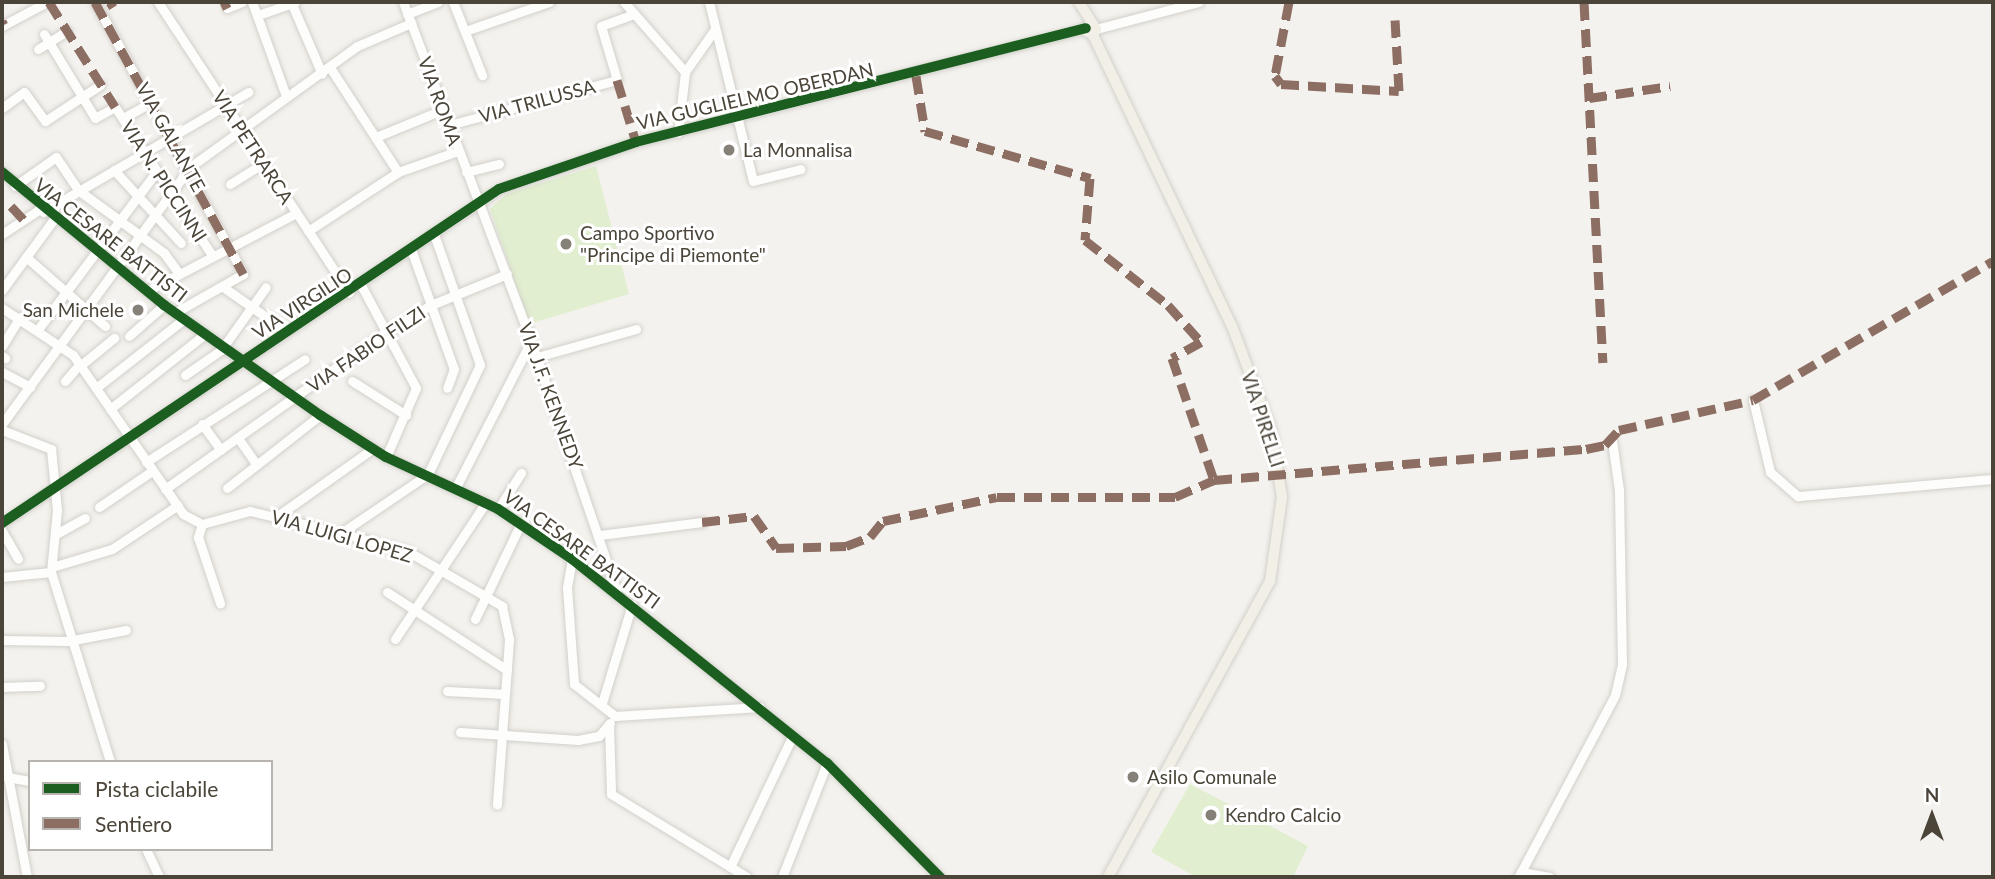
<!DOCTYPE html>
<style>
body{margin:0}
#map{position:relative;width:1995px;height:879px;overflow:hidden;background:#f4f2ee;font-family:Lato,sans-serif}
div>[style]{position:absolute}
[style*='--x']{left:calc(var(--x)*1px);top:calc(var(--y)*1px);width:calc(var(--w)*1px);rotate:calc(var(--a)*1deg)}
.green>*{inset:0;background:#e1eecf}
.roads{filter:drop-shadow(0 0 2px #d2d0cb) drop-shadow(0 0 2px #d2d0cb)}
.minor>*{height:9px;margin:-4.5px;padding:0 4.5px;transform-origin:4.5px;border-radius:4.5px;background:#fdfdfc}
.major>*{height:10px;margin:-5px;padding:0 5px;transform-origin:5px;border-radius:5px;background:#f2efe6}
.quiet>*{height:9px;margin-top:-4.5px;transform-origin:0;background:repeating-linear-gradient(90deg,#8d6e63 0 18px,transparent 0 27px)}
.cycleway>*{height:10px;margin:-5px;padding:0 5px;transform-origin:5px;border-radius:5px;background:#1b5e20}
.dots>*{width:19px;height:19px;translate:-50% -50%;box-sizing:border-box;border:4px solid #fff;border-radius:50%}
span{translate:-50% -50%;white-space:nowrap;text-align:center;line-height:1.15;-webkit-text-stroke:6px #fff;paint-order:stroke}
.street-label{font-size:19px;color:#4b4439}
.poi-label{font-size:19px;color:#4b4439}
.left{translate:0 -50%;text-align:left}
.right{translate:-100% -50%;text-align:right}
.frame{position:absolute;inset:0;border:4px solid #4b4439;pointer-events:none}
.legend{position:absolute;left:28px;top:760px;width:245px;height:91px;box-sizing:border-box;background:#fff;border:2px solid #b7b4b0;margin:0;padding:9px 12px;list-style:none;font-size:21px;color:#4b4439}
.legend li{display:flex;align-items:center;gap:14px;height:35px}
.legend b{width:35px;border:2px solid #b7b4b0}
.north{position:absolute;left:1897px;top:781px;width:70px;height:70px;-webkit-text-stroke:5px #fff;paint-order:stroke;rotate:0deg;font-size:19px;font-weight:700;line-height:28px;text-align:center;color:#4b4439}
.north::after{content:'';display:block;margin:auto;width:24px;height:32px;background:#4b4439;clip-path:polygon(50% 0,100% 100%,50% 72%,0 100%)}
</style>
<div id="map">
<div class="green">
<div style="clip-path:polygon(596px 166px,629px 294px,529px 324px,490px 209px,506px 194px)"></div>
<div style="clip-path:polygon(1190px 784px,1308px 846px,1293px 877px,1196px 877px,1151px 852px)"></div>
</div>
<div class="roads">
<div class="minor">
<div style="--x:95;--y:2;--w:310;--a:61.4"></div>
<div style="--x:243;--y:274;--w:77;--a:150.4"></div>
<div style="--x:158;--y:2;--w:348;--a:56.7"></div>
<div style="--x:252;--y:2;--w:100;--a:70.1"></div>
<div style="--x:291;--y:2;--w:78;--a:66.7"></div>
<div style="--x:403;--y:2;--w:362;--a:69.3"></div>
<div style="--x:531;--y:341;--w:265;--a:71.1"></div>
<div style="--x:453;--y:2;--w:79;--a:68.3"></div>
<div style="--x:624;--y:2;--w:93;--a:48.9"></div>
<div style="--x:685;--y:72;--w:61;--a:96.5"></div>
<div style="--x:709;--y:2;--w:184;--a:76.2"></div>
<div style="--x:753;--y:181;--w:49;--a:-14"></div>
<div style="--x:227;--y:8;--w:16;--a:-22"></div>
<div style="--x:407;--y:14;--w:33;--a:-21"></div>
<div style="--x:258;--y:15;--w:39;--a:-19"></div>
<div style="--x:2;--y:26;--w:51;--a:-28.1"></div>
<div style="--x:1096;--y:29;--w:106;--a:-14.7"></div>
<div style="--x:465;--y:31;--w:89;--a:-19"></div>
<div style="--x:44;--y:34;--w:98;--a:58.7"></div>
<div style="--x:95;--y:118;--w:23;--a:-29"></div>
<div style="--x:115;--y:107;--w:177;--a:56.8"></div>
<div style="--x:38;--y:49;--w:34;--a:-32"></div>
<div style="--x:331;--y:69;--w:123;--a:57"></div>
<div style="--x:685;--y:72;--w:52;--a:-55.1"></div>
<div style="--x:2;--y:108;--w:27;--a:-36"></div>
<div style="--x:24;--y:92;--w:36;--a:54"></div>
<div style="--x:45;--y:121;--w:66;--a:-33.2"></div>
<div style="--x:123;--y:118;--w:33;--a:-29"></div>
<div style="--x:449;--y:125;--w:174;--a:-15"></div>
<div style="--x:617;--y:80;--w:56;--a:-106.5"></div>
<div style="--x:601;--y:26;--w:35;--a:-20"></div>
<div style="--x:376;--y:137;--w:74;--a:-22.4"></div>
<div style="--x:114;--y:170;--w:99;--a:47.5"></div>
<div style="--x:2;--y:172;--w:210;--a:39.4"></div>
<div style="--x:164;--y:305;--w:191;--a:35.2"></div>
<div style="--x:320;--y:415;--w:78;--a:32.5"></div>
<div style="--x:386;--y:457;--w:123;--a:24.9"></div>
<div style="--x:498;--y:509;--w:89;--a:34"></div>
<div style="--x:572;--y:559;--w:327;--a:38.7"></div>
<div style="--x:827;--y:763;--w:161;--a:45.3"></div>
<div style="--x:466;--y:172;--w:34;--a:-14"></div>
<div style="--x:230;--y:184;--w:40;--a:-32"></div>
<div style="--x:15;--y:186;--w:50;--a:-35.3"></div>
<div style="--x:56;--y:157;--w:40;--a:56"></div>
<div style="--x:78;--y:190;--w:107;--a:36.2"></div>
<div style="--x:164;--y:253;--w:24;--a:54"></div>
<div style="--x:43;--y:212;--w:238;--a:-30.3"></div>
<div style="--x:308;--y:231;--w:108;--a:-33.2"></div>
<div style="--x:398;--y:172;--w:64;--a:-19.3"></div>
<div style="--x:2;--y:234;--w:45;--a:-33.3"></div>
<div style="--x:412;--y:252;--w:124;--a:70.3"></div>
<div style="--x:454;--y:369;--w:20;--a:110"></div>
<div style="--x:26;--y:257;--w:105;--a:41.1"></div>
<div style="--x:361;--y:285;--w:117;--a:61.9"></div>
<div style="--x:416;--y:388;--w:75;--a:113.5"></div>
<div style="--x:223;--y:287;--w:77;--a:34.9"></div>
<div style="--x:2;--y:290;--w:88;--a:-53.8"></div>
<div style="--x:147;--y:291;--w:168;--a:-27.6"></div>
<div style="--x:2;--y:308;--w:85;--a:33.5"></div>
<div style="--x:73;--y:355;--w:193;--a:55.3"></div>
<div style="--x:183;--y:514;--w:21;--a:28"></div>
<div style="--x:39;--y:328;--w:196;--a:-53.1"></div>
<div style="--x:129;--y:336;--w:47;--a:-41.5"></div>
<div style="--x:2;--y:346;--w:34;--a:-58"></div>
<div style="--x:2;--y:356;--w:4;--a:34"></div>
<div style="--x:537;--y:357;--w:103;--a:-15.8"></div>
<div style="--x:81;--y:365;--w:43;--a:-39.3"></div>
<div style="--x:2;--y:372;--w:32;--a:28"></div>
<div style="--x:185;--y:375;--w:44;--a:-34.8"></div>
<div style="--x:221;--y:350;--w:77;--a:-54.5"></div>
<div style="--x:65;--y:381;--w:23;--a:-49"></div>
<div style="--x:352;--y:381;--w:64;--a:32.2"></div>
<div style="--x:96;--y:388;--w:112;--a:-38.1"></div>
<div style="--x:1753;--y:400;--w:74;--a:76.7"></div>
<div style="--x:1770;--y:472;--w:37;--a:41"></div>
<div style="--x:1798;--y:496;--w:196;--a:-5"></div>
<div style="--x:110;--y:409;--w:121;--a:-38.3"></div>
<div style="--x:2;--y:424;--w:318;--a:-53.8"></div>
<div style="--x:190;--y:167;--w:206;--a:-35.9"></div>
<div style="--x:357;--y:46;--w:59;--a:-23.1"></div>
<div style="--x:202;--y:424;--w:32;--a:54"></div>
<div style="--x:2;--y:430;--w:53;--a:21.2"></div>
<div style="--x:51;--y:449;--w:61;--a:84.4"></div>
<div style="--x:57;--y:510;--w:62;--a:95.5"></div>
<div style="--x:51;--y:572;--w:199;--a:72.7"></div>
<div style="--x:238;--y:438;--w:32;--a:55"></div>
<div style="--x:146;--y:462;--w:189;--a:-32.9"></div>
<div style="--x:456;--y:487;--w:164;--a:-62.8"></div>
<div style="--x:227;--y:488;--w:118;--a:-38.1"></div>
<div style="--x:165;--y:489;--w:271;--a:-35.4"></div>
<div style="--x:386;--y:332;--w:52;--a:-31"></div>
<div style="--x:431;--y:305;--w:82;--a:-22.2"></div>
<div style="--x:99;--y:507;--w:64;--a:-34.2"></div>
<div style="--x:498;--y:509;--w:43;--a:-57.4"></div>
<div style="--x:276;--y:517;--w:118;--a:-35.3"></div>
<div style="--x:2;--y:523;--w:599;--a:-33.9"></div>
<div style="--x:499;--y:189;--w:145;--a:-18.9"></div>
<div style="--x:636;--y:142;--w:464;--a:-14.2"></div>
<div style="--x:202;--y:524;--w:50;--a:-15.2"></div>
<div style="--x:250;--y:511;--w:94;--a:13.6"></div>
<div style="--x:341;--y:533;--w:71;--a:15.6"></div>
<div style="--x:409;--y:552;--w:108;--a:30.1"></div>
<div style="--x:502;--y:606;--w:35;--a:78"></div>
<div style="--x:509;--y:640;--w:165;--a:94.2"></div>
<div style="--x:202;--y:524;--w:14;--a:107"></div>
<div style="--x:198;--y:537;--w:70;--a:71.6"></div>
<div style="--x:2;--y:531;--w:32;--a:60"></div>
<div style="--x:341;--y:533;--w:105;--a:-34.1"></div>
<div style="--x:428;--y:474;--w:121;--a:-64.5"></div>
<div style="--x:480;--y:365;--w:136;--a:-109.4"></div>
<div style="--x:56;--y:534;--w:33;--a:-29"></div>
<div style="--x:600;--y:535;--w:103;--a:-7.3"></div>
<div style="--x:572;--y:559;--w:29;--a:100"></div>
<div style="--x:567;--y:588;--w:96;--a:85.8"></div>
<div style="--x:574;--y:684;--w:52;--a:38"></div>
<div style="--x:52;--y:567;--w:63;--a:-16.7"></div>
<div style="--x:112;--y:549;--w:79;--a:-33.7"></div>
<div style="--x:2;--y:577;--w:49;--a:-5.8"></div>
<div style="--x:387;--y:592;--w:143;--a:33"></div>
<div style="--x:475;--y:619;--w:106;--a:-64.4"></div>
<div style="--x:395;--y:639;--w:164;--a:-56.4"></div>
<div style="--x:2;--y:640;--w:66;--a:0.9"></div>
<div style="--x:68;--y:641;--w:59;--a:-10.7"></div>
<div style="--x:2;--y:687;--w:38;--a:-2"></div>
<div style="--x:447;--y:691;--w:58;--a:3"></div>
<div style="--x:602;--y:703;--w:103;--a:-73.1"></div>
<div style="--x:615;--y:716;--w:145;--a:-3.6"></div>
<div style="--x:609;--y:725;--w:69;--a:88.3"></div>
<div style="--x:611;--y:794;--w:159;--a:31.4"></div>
<div style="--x:460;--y:732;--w:118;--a:3.9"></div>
<div style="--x:578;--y:740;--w:21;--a:-11"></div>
<div style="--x:599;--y:736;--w:17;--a:-50"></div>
<div style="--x:2;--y:744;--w:135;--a:79.4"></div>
<div style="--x:7;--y:777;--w:23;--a:10"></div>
<div style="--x:146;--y:849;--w:31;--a:65"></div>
<div style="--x:730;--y:867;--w:146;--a:-64.5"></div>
<div style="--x:1521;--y:872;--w:200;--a:-62"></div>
<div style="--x:1615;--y:695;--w:32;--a:-77"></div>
<div style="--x:1622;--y:664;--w:174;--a:-91"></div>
<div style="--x:1619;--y:490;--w:49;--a:-98.1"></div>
<div style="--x:782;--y:877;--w:123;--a:-68.5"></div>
<div style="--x:1518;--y:877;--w:6;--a:-59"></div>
<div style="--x:1521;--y:872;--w:29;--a:10"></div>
</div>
<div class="major">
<div style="--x:1079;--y:2;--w:32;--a:58"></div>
<div style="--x:1096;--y:29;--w:7;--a:117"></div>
<div style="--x:1093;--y:35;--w:8;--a:-150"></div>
<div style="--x:1086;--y:31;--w:7;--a:-63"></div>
<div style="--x:1093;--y:35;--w:322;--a:64.5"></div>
<div style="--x:1232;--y:326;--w:111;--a:69.4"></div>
<div style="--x:1271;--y:430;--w:68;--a:80.7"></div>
<div style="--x:1282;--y:497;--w:85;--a:98.1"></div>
<div style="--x:1270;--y:581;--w:337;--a:118.7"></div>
</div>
</div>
<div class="quiet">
<div style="--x:49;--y:2;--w:124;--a:57.8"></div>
<div style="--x:95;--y:2;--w:310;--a:61.4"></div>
<div style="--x:110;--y:2;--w:6;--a:59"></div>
<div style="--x:224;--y:2;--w:7;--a:63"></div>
<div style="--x:1289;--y:2;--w:75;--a:100.7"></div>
<div style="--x:1275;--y:76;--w:10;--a:53"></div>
<div style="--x:1281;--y:84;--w:118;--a:3.4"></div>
<div style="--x:1399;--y:91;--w:71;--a:-93.2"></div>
<div style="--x:1584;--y:2;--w:361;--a:87"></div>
<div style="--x:2;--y:21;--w:4;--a:63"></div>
<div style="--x:916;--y:76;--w:56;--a:80.7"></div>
<div style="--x:925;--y:131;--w:172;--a:15.9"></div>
<div style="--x:1090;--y:178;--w:62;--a:94.6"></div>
<div style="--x:1085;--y:240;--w:105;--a:38.1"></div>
<div style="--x:1168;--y:305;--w:50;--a:48.3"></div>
<div style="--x:1201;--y:342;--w:33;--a:151"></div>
<div style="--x:1172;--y:358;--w:129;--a:71"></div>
<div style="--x:617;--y:80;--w:65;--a:73"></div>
<div style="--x:1589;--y:98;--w:82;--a:-8.4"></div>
<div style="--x:11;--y:206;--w:22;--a:47"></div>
<div style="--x:702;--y:522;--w:52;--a:-6.6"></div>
<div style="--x:754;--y:516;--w:39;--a:55"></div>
<div style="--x:776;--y:548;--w:70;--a:-1.6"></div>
<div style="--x:846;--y:546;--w:26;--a:-21"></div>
<div style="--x:870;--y:537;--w:21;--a:-51"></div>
<div style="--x:883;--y:521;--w:116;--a:-11.9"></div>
<div style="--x:997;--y:497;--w:178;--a:0"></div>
<div style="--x:1175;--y:497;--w:43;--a:-23.6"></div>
<div style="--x:1214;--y:480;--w:373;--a:-4.8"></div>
<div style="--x:1586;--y:449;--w:19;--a:-12"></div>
<div style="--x:1605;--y:445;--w:21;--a:-47"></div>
<div style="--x:1619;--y:430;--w:137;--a:-12.6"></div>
<div style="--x:1753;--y:400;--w:277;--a:-30.1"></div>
</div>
<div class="cycleway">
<div style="--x:2;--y:172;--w:210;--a:39.4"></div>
<div style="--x:164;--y:305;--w:191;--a:35.2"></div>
<div style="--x:320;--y:415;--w:78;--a:32.5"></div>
<div style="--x:386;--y:457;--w:123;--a:24.9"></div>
<div style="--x:498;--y:509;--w:89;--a:34"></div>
<div style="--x:572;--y:559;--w:327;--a:38.7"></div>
<div style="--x:827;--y:763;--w:161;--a:45.3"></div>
<div style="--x:2;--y:523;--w:599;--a:-33.9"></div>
<div style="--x:499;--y:189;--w:145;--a:-18.9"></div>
<div style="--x:636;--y:142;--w:464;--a:-14.2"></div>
</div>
<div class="dots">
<div style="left:729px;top:150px;background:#868178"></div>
<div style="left:566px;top:244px;background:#868178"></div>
<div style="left:138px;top:310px;background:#868178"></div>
<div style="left:1133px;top:777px;background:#868178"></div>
<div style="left:1211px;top:815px;background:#868178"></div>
</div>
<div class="street-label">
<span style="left:755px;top:96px;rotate:-13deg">VIA GUGLIELMO OBERDAN</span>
<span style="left:440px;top:101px;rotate:70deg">VIA ROMA</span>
<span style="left:537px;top:101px;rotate:-15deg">VIA TRILUSSA</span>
<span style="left:171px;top:137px;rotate:61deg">VIA GALANTE</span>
<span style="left:253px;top:147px;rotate:57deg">VIA PETRARCA</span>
<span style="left:164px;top:181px;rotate:57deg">VIA N. PICCINNI</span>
<span style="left:111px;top:240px;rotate:38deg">VIA CESARE BATTISTI</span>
<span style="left:302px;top:303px;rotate:-33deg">VIA VIRGILIO</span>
<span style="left:366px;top:349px;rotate:-34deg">VIA FABIO FILZI</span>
<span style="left:551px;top:396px;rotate:70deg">VIA J.F. KENNEDY</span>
<span style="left:1263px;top:419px;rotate:72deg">VIA PIRELLI</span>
<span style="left:342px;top:536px;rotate:16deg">VIA LUIGI LOPEZ</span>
<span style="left:582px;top:549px;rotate:36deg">VIA CESARE BATTISTI</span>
</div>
<div class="poi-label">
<span class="left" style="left:743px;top:150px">La Monnalisa</span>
<span class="left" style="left:580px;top:244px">Campo Sportivo<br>"Principe di Piemonte"</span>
<span class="right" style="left:124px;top:310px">San Michele</span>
<span class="left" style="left:1147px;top:777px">Asilo Comunale</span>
<span class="left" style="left:1225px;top:815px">Kendro Calcio</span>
</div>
<div class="frame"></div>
<ul class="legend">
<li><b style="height:9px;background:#1b5e20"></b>Pista ciclabile</li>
<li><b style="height:9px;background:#8d6e63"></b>Sentiero</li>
</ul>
<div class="north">N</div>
</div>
